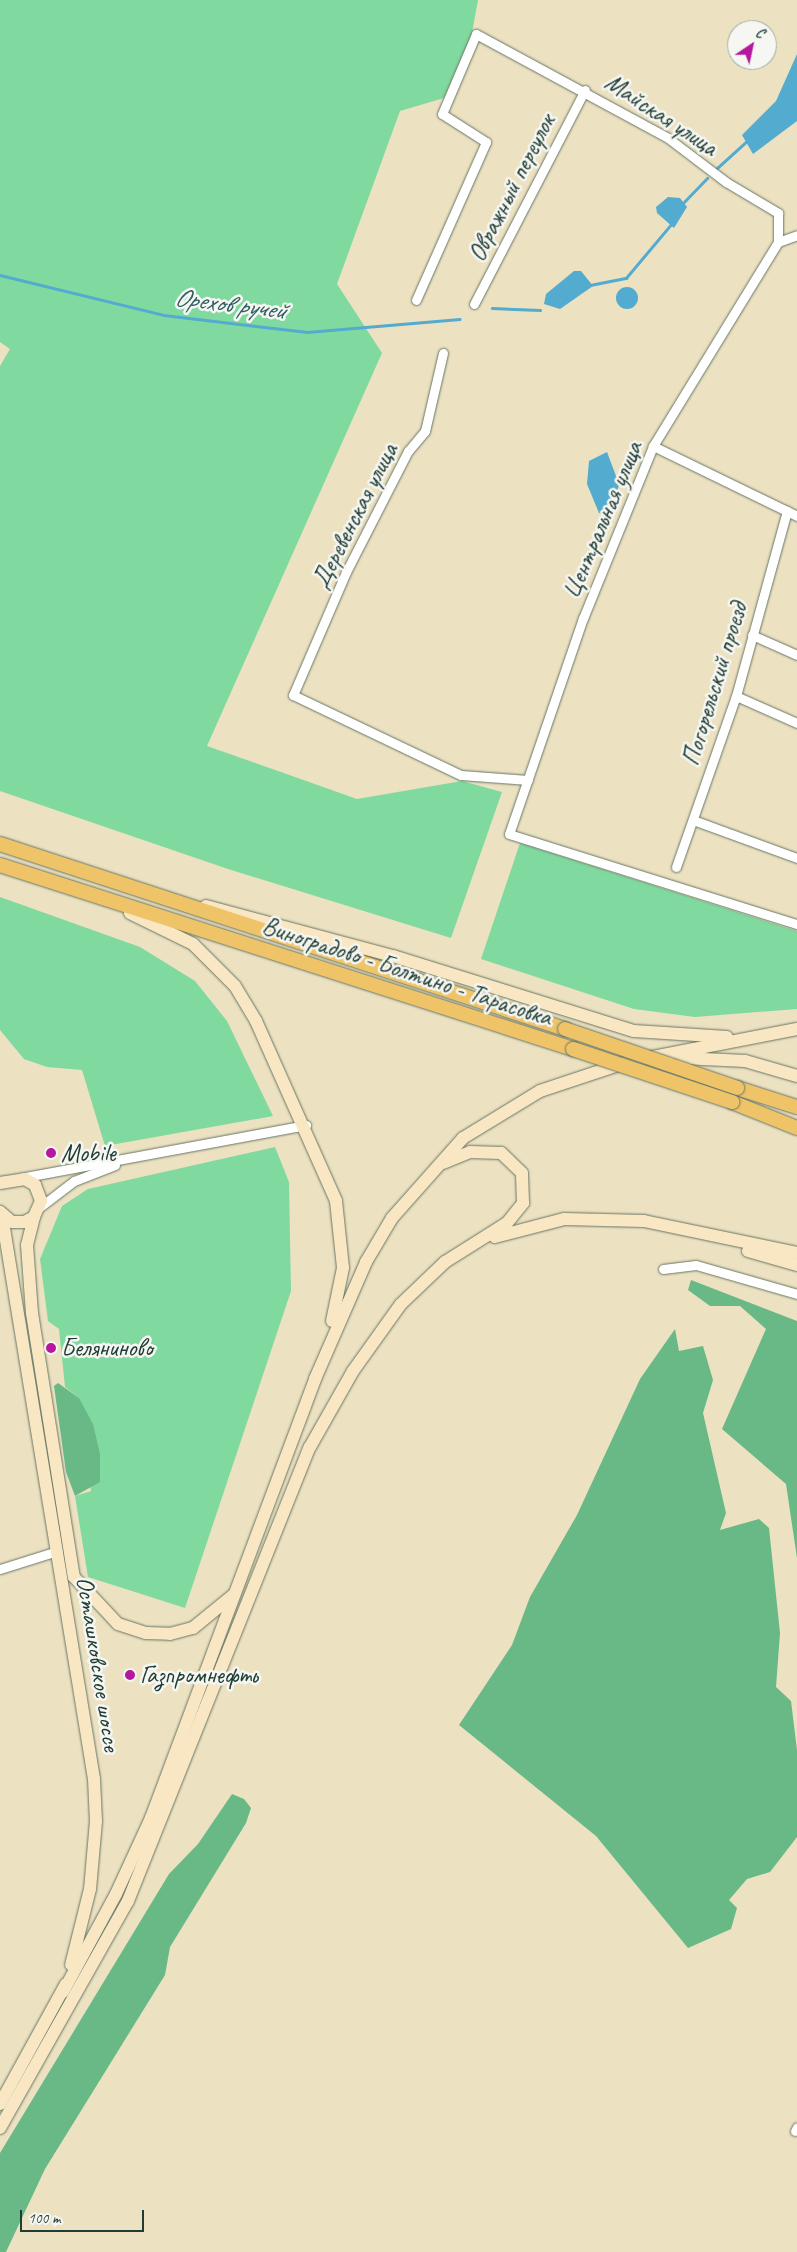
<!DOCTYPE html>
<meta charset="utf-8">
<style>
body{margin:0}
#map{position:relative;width:797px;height:2252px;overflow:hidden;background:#ece1c1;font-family:Caveat,sans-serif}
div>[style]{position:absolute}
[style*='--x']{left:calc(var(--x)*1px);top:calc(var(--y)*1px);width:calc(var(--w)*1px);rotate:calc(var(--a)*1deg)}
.green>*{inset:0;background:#80d99f}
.forest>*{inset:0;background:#68b986}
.water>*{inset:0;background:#53abd0}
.round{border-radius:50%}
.stream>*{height:2.5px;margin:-1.25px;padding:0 1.25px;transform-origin:1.25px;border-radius:1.25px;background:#53abd0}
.roads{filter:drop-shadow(0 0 1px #677665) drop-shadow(0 0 1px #677665)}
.street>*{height:9px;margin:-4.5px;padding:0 4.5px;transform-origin:4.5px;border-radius:4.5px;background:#fff}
.secondary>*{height:12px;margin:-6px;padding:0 6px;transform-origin:6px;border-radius:6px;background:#f9e7c3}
.primary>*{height:14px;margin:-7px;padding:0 7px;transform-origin:7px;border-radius:7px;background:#efc469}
.bridges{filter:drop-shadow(0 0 1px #677665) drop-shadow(0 0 1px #677665)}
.primary-bridge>*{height:14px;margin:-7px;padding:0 7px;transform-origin:7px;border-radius:7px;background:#efc469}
.dots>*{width:14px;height:14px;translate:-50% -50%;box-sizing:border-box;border:2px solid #f6f6f2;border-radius:50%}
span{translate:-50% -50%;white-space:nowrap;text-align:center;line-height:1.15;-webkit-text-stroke:5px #f6f6f2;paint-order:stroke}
.street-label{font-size:25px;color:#1f3d34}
.poi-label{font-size:25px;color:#1f3d34}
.left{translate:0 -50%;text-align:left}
.water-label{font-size:26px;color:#2f5e63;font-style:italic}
.north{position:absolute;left:727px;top:20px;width:50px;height:50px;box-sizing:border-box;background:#f6f6f2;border:1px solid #a0aca6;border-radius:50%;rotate:34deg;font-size:14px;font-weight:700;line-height:20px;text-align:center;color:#1f3d34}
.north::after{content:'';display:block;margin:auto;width:18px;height:22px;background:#b5179e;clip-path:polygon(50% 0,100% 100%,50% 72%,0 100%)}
.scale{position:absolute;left:20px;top:2210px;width:124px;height:22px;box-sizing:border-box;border:2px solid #1f3d34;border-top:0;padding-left:6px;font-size:15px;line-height:18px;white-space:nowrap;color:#1f3d34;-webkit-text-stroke:4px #f6f6f2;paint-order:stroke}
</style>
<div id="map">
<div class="green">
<div style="clip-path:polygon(0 0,478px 0,471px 38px,444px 98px,400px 111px,337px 284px,382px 353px,207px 746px,357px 799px,462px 781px,502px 792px,451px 938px,228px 869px,0 791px,0 366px,10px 349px,0 342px)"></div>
<div style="clip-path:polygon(520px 843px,797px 931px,797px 1009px,695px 1017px,634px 1009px,481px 959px)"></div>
<div style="clip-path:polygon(0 897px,140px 947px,195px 981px,227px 1021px,273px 1116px,105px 1146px,82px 1070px,47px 1067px,24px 1059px,0 1030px)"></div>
<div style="clip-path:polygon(275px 1147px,289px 1182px,291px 1291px,185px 1608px,88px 1577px,75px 1496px,91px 1491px,79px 1398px,65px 1387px,59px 1329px,48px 1321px,40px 1259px,62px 1206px,88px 1189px)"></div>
</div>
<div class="forest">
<div style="clip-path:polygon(691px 1280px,797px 1321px,797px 1558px,786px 1484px,722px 1429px,766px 1329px,740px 1306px,710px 1306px,688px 1290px)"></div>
<div style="clip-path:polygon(675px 1329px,679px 1351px,703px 1346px,713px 1380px,703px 1413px,726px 1513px,720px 1530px,759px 1519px,769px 1528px,780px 1633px,776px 1687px,791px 1701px,797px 1750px,797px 1837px,770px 1872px,747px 1879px,729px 1900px,737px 1908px,731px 1929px,688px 1948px,596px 1836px,459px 1725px,512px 1645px,530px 1597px,577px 1515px,640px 1379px)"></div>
<div style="clip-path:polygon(58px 1383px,79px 1398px,93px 1424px,100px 1454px,100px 1482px,75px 1496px,66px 1472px,54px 1386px)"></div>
<div style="clip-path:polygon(232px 1794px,244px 1799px,251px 1808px,246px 1823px,170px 1947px,165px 1975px,45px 2169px,6px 2252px,0 2252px,0 2153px,169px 1874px,198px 1844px)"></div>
</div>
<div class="water">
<div style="clip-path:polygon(797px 54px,797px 121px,753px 154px,742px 135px,776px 101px)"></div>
<div style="clip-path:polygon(668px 197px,680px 198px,687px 207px,674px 228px,657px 213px,656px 207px)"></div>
<div style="clip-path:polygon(574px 271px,581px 271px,593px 286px,560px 309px,544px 304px,546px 294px)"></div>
<div class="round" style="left:616px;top:287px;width:22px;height:22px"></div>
<div style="clip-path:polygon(607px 452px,619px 484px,612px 516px,599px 513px,587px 484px,589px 461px)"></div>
</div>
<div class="stream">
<div style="--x:715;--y:170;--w:45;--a:-42.3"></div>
<div style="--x:682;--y:204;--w:36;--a:-46"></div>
<div style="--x:0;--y:275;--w:169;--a:13.7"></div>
<div style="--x:164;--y:315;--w:144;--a:6.8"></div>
<div style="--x:307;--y:332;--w:153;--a:-4.9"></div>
<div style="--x:590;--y:285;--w:37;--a:-11"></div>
<div style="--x:626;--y:278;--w:73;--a:-50"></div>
<div style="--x:492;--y:308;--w:48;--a:2.4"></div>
</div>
<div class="roads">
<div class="street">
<div style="--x:778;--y:242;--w:239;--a:121.5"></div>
<div style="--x:653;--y:446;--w:186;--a:112.1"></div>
<div style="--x:583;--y:618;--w:228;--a:108.9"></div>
<div style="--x:509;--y:834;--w:302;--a:17.4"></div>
<div style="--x:416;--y:300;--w:173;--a:-66.1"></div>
<div style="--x:486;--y:142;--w:52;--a:-147.5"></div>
<div style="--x:442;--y:114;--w:87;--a:-67"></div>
<div style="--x:476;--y:34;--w:218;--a:28.4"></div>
<div style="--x:668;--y:138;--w:73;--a:37.2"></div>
<div style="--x:726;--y:182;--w:61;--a:30.8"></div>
<div style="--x:778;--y:213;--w:29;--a:90"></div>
<div style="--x:778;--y:242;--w:20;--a:-20"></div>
<div style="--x:474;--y:304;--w:241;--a:-62.6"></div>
<div style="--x:443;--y:353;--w:80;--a:103"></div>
<div style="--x:425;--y:431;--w:26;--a:130"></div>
<div style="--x:408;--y:451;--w:136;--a:117.1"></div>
<div style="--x:346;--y:572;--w:134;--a:113.3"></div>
<div style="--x:293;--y:695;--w:186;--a:25.5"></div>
<div style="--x:461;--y:775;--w:67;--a:4.3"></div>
<div style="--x:653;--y:446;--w:160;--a:25.9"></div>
<div style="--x:752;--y:635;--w:49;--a:24"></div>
<div style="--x:736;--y:696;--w:67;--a:23.9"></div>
<div style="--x:693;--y:820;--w:111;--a:20.1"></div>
<div style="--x:676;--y:867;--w:181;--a:-70.7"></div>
<div style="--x:736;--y:696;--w:192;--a:-74.6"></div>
<div style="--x:20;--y:1178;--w:291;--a:-10.5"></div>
<div style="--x:40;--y:1207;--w:43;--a:-37.4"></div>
<div style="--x:74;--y:1181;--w:44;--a:-21.3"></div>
<div style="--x:663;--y:1269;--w:33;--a:-7"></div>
<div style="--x:696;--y:1265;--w:105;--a:16"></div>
<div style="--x:0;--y:1569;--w:60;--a:-17.5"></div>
<div style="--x:795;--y:2131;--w:4;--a:-63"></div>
</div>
<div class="secondary">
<div style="--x:206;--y:906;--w:194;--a:15"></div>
<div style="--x:393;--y:956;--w:252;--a:17.3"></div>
<div style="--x:634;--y:1031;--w:93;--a:3.7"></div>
<div style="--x:130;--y:913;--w:70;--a:26.2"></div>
<div style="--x:193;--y:944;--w:59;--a:45"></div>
<div style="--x:235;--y:986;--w:41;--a:59"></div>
<div style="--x:256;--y:1021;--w:197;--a:66"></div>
<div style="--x:336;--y:1201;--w:67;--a:84"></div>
<div style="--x:343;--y:1268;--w:54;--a:101.7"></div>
<div style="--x:682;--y:1058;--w:63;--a:2.7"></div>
<div style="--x:745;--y:1061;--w:54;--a:16.1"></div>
<div style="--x:0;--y:1183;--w:25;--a:-9"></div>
<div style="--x:25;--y:1179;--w:12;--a:31"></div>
<div style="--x:35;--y:1185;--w:17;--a:69"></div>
<div style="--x:41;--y:1201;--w:17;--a:114"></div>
<div style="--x:34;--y:1217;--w:11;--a:153"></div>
<div style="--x:24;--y:1222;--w:12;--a:180"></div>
<div style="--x:12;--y:1222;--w:16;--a:-140"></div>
<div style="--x:2;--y:1216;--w:570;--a:80.72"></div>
<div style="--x:94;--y:1779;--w:42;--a:87.3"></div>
<div style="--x:96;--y:1821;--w:68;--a:95"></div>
<div style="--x:90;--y:1889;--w:78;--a:104"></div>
<div style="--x:34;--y:1217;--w:29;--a:104"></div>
<div style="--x:27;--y:1245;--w:68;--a:85.8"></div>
<div style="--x:32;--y:1313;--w:267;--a:81"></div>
<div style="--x:74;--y:1577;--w:64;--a:46.9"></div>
<div style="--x:118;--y:1624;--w:29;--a:18"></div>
<div style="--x:146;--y:1633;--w:24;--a:2"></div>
<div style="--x:170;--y:1634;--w:24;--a:-15"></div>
<div style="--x:193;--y:1628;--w:50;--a:-39.4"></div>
<div style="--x:495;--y:1237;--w:71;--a:-14.6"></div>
<div style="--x:564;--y:1219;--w:80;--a:1.4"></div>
<div style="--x:644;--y:1221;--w:156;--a:11.8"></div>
<div style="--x:748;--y:1251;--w:51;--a:15.9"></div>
<div style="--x:63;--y:1992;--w:111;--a:-61.6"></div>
<div style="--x:116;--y:1894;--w:84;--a:-65.3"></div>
<div style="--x:151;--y:1818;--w:469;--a:-69.5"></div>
<div style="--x:315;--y:1379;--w:128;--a:-66.4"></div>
<div style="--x:366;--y:1262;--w:51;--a:-59.4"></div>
<div style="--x:392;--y:1218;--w:107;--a:-48.4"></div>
<div style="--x:463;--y:1138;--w:90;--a:-31.4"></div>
<div style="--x:540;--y:1091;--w:92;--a:-18.4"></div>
<div style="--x:627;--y:1062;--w:173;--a:-11"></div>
<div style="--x:0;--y:2104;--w:137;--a:-61.2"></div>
<div style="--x:0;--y:2128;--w:261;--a:-60.6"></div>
<div style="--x:128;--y:1901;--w:489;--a:-68.2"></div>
<div style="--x:310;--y:1447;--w:87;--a:-60.5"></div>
<div style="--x:353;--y:1371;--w:82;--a:-54.4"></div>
<div style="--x:401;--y:1304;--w:61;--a:-43.7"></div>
<div style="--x:445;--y:1262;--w:73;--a:-32.2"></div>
<div style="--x:507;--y:1223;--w:26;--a:-51"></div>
<div style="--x:523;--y:1203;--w:30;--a:-92"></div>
<div style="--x:522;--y:1173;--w:29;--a:-136"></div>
<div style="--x:501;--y:1153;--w:31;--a:-178"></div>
<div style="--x:470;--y:1152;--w:29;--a:158"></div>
</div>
<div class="primary">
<div style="--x:0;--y:844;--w:595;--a:18.13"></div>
<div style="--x:0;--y:865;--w:602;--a:17.8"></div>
<div style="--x:737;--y:1088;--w:63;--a:17.6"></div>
<div style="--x:732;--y:1102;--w:70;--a:21.8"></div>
</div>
</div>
<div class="bridges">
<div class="primary-bridge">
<div style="--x:565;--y:1029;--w:182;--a:18.9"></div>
<div style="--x:573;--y:1049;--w:168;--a:18.4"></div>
</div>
</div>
<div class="dots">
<div style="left:51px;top:1153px;background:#b5179e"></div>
<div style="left:51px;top:1348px;background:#b5179e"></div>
<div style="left:130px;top:1675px;background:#b5179e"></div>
</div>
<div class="street-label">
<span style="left:661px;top:115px;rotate:33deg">Майская улица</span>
<span style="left:512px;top:188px;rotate:-63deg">Овражный переулок</span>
<span style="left:355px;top:516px;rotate:-63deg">Деревенская улица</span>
<span style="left:603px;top:520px;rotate:-67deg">Центральная улица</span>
<span style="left:715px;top:684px;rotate:-73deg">Погорельский проезд</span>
<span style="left:407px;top:972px;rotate:18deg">Виноградово - Болтино - Тарасовка</span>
<span style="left:98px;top:1664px;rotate:81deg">Осташковское шоссе</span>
</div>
<div class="poi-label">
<span class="left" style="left:61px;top:1153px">Mobile</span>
<span class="left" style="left:61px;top:1348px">Беляниново</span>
<span class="left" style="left:140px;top:1675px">Газпромнефть</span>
</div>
<div class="water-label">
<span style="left:230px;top:304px;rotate:7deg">Орехов ручей</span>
</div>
<div class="north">С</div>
<div class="scale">100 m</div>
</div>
